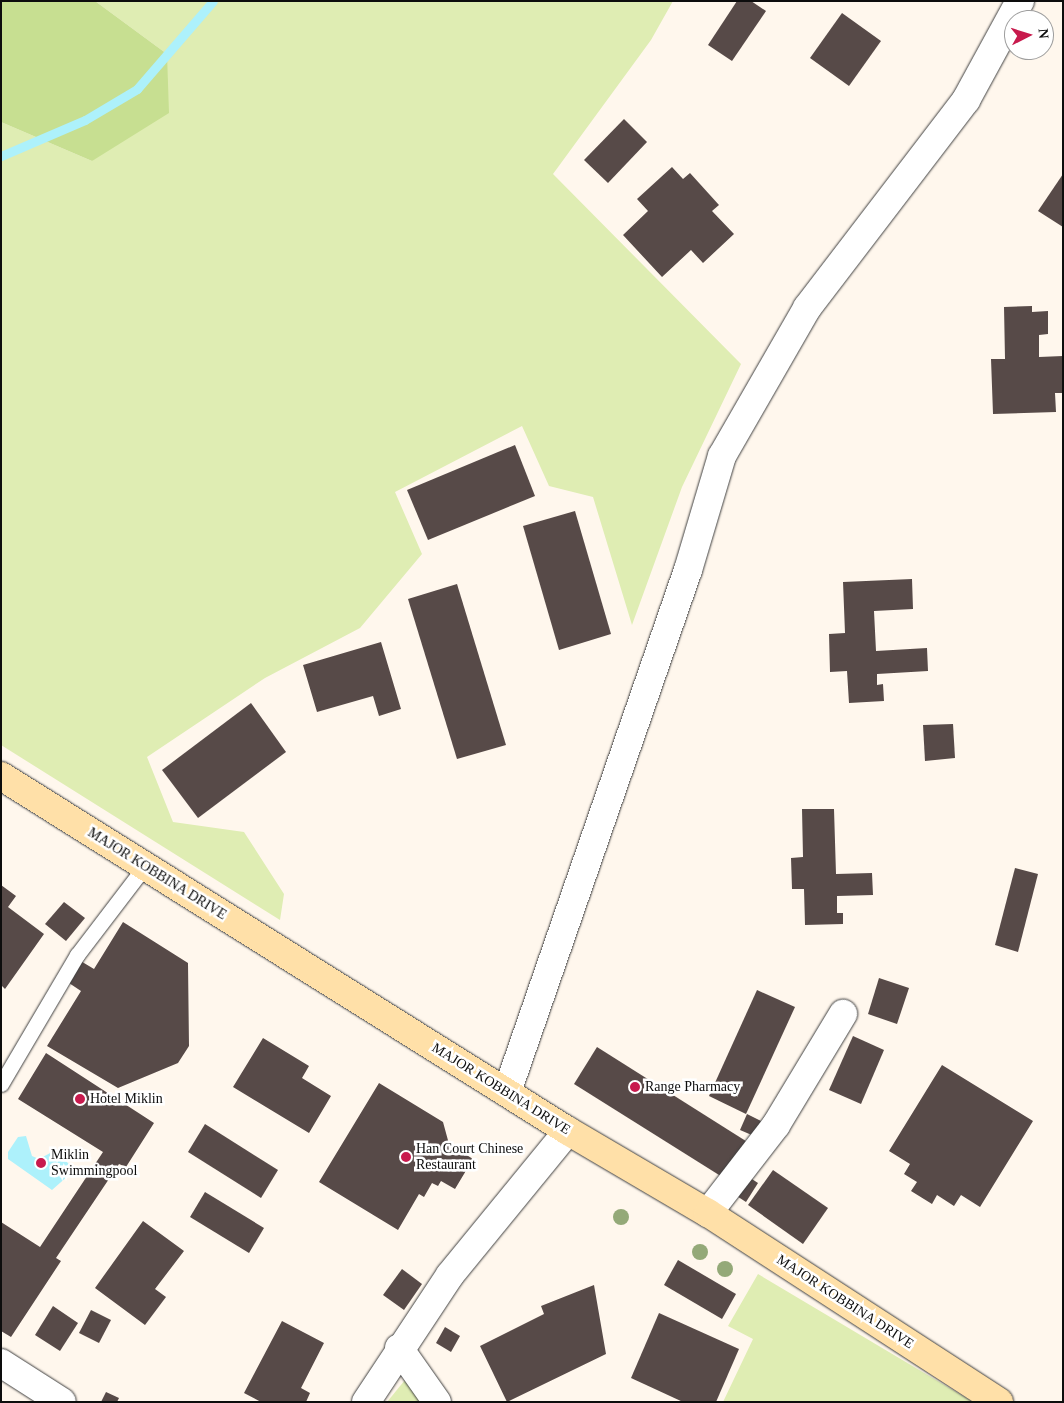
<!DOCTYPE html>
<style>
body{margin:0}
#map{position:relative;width:1064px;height:1403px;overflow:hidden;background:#fff7ed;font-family:Georgia,serif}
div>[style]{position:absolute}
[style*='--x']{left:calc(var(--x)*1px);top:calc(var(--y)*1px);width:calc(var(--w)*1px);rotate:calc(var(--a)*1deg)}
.green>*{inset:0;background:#dfedb3}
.forest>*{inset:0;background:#c7df91}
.water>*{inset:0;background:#adf1fb}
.stream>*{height:9px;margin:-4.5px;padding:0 4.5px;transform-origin:4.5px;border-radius:4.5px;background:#adf1fb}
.building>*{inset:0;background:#574a48}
.roads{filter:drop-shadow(0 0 1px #404040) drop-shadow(0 0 1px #404040)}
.lane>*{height:15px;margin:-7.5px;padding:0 7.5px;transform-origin:7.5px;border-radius:7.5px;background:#fff}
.street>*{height:28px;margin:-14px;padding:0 14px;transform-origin:14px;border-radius:14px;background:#fff}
.secondary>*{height:28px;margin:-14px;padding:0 14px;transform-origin:14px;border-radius:14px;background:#ffe0a8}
.trees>*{width:16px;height:16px;margin:-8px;border-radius:50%;background:#94a978}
.dots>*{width:14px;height:14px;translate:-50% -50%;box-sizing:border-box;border:2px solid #fff;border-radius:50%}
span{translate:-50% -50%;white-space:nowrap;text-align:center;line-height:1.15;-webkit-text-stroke:5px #fff;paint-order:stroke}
.street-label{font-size:14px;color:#0d0d0d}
.poi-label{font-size:14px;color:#0d0d0d}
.left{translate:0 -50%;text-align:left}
.frame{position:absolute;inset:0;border:2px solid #0d0d0d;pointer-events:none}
.north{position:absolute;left:1004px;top:10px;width:50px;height:50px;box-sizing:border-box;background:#fff;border:1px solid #9e9e9e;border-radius:50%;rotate:85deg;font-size:14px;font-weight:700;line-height:20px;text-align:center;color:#0d0d0d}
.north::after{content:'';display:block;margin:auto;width:18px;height:22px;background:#c81a4d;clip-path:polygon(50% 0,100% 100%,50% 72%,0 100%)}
</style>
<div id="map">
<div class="green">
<div style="clip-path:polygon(95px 1px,673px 1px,651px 40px,553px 174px,741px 364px,682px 487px,632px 625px,593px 497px,549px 486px,522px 426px,395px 492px,422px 554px,360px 628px,265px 678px,147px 757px,173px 822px,244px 832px,284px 894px,280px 920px,1px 745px,1px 122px,92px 161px,167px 54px)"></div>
<div style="clip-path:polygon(758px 1274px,973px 1402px,723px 1402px,753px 1339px,728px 1326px)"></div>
<div style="clip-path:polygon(405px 1380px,423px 1402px,387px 1402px)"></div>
</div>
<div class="forest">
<div style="clip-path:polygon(1px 1px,95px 1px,167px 54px,169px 113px,92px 161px,1px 122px)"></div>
</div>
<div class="water">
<div style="clip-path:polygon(26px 1136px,32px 1156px,39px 1159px,52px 1152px,59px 1154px,72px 1167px,69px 1175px,52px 1190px,8px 1159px,8px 1152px,18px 1137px)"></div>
</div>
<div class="stream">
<div style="--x:1;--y:156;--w:91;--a:-23.2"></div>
<div style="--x:85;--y:120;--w:61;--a:-30.8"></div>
<div style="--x:137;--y:89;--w:116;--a:-49.2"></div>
</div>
<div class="building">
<div style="clip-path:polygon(737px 1px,751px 1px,766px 11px,732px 61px,708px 45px)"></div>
<div style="clip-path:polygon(842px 13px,881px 41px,849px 86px,810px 58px)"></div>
<div style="clip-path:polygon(624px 119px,647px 142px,608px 183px,584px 160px)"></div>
<div style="clip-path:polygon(672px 167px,683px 179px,690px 173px,719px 205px,712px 211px,734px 234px,703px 263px,691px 250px,662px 277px,623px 235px,648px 211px,637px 199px)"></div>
<div style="clip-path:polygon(1063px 174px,1063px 227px,1038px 211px)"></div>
<div style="clip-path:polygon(1032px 306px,1032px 312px,1048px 311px,1048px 334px,1039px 335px,1039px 357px,1063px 356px,1063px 393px,1055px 393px,1056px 412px,993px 414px,991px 359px,1005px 359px,1004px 307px)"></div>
<div style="clip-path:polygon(515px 445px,535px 496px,428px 540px,407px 490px)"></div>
<div style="clip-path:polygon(575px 511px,611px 634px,559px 650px,523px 526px)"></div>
<div style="clip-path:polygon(912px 579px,913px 609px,874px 611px,876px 651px,927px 648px,928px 671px,877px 674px,877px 685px,883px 684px,884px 701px,849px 703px,847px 671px,830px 672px,829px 634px,845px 633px,843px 582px)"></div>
<div style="clip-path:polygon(457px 584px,506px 745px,457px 759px,408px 599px)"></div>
<div style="clip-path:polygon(381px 642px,401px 709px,379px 716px,373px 696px,317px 712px,303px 665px)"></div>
<div style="clip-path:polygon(251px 703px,286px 752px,198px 818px,162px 770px)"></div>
<div style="clip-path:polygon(953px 724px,955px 758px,925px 761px,923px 725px)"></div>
<div style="clip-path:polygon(802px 809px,834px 809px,836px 874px,872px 873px,873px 895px,837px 896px,837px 913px,843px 913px,843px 924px,805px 925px,804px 889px,792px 889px,791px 858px,803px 857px)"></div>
<div style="clip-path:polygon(1015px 868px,1038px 874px,1018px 952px,995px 945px)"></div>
<div style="clip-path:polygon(1px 885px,16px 896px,8px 907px,44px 934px,5px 989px,1px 985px)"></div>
<div style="clip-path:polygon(64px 902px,85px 918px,66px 941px,45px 924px)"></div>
<div style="clip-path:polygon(123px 922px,188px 963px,189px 1046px,178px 1063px,118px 1088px,47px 1046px,81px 991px,66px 981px,79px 960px,94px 969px)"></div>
<div style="clip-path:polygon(879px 978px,909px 988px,897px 1024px,868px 1014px)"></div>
<div style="clip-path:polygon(757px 990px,795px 1007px,746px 1114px,709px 1096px)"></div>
<div style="clip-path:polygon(853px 1036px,884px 1050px,861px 1104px,829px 1090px)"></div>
<div style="clip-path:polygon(263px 1038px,309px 1066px,302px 1078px,331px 1096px,309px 1133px,233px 1087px)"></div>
<div style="clip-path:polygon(597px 1047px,749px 1143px,727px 1180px,574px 1084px)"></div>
<div style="clip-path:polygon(46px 1053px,154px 1123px,126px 1167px,119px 1164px,56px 1258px,61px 1261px,11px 1337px,1px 1331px,1px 1222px,40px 1247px,103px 1152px,18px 1099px)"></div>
<div style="clip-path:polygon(942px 1065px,1033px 1121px,980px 1207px,961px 1195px,954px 1206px,937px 1195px,932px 1204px,911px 1191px,917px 1182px,904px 1174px,910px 1164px,889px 1151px)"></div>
<div style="clip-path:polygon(379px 1083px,443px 1122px,449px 1144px,473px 1159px,455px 1189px,441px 1181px,438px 1186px,432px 1183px,424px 1197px,419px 1194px,398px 1230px,319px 1182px)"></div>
<div style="clip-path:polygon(747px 1114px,761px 1121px,754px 1136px,740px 1130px)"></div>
<div style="clip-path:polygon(205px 1124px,278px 1170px,261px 1198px,188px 1152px)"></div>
<div style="clip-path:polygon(773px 1170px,828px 1208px,803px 1244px,748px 1205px)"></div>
<div style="clip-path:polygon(741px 1172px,758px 1183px,746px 1202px,729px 1191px)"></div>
<div style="clip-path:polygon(205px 1192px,264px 1228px,249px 1253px,190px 1217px)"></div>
<div style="clip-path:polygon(143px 1221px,184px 1251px,155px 1289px,166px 1297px,145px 1325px,95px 1288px)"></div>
<div style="clip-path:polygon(678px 1260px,736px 1294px,722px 1319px,664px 1285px)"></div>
<div style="clip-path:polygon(402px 1269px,422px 1284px,404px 1310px,383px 1295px)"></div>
<div style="clip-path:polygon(594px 1285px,606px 1354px,507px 1402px,480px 1346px,544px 1314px,541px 1306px)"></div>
<div style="clip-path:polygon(53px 1306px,78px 1323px,60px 1351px,35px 1335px)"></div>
<div style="clip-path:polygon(91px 1310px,111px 1320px,99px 1343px,79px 1333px)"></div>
<div style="clip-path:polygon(659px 1313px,739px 1349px,716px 1402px,683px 1402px,631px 1378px)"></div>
<div style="clip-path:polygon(282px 1321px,324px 1343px,301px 1388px,310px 1393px,306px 1402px,261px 1402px,244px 1393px)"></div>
<div style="clip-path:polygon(445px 1327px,460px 1336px,451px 1352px,436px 1343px)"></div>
<div style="clip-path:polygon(106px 1392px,119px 1398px,117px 1402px,101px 1402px)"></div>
</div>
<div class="roads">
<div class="lane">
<div style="--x:1;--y:1084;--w:150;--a:-59.5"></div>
<div style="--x:77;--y:955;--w:112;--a:-52.6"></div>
</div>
<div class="street">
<div style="--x:507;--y:1092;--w:552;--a:-70.88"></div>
<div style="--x:688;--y:570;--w:119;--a:-73.4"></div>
<div style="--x:722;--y:456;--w:171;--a:-60.1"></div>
<div style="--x:807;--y:308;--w:262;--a:-52.6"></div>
<div style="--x:966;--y:100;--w:113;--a:-61.4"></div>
<div style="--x:708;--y:1213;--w:111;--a:-52.3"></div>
<div style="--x:776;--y:1125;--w:130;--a:-58.9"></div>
<div style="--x:399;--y:1348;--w:66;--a:54.9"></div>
<div style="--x:1;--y:1363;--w:72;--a:32.6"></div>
<div style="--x:366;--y:1402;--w:152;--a:-56.5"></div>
<div style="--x:450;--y:1275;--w:186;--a:-50.7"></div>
</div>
<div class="secondary">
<div style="--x:1;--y:776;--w:669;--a:32.05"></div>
<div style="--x:568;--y:1131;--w:162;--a:30.4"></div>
<div style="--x:708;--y:1213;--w:347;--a:33"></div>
</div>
</div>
<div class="trees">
<div style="left:621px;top:1217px"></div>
<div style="left:700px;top:1252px"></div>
<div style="left:725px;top:1269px"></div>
</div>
<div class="dots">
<div style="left:635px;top:1087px;background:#c81a4d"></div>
<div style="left:80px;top:1099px;background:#c81a4d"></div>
<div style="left:406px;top:1157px;background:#c81a4d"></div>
<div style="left:41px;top:1163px;background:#c81a4d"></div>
</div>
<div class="street-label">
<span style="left:157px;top:874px;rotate:32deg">MAJOR KOBBINA DRIVE</span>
<span style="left:501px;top:1089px;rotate:32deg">MAJOR KOBBINA DRIVE</span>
<span style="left:845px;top:1302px;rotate:33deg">MAJOR KOBBINA DRIVE</span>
</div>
<div class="poi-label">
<span class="left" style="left:645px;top:1087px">Range Pharmacy</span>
<span class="left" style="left:90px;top:1099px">Hotel Miklin</span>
<span class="left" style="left:416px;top:1157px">Han Court Chinese<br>Restaurant</span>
<span class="left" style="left:51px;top:1163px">Miklin<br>Swimmingpool</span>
</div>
<div class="frame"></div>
<div class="north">N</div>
</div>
